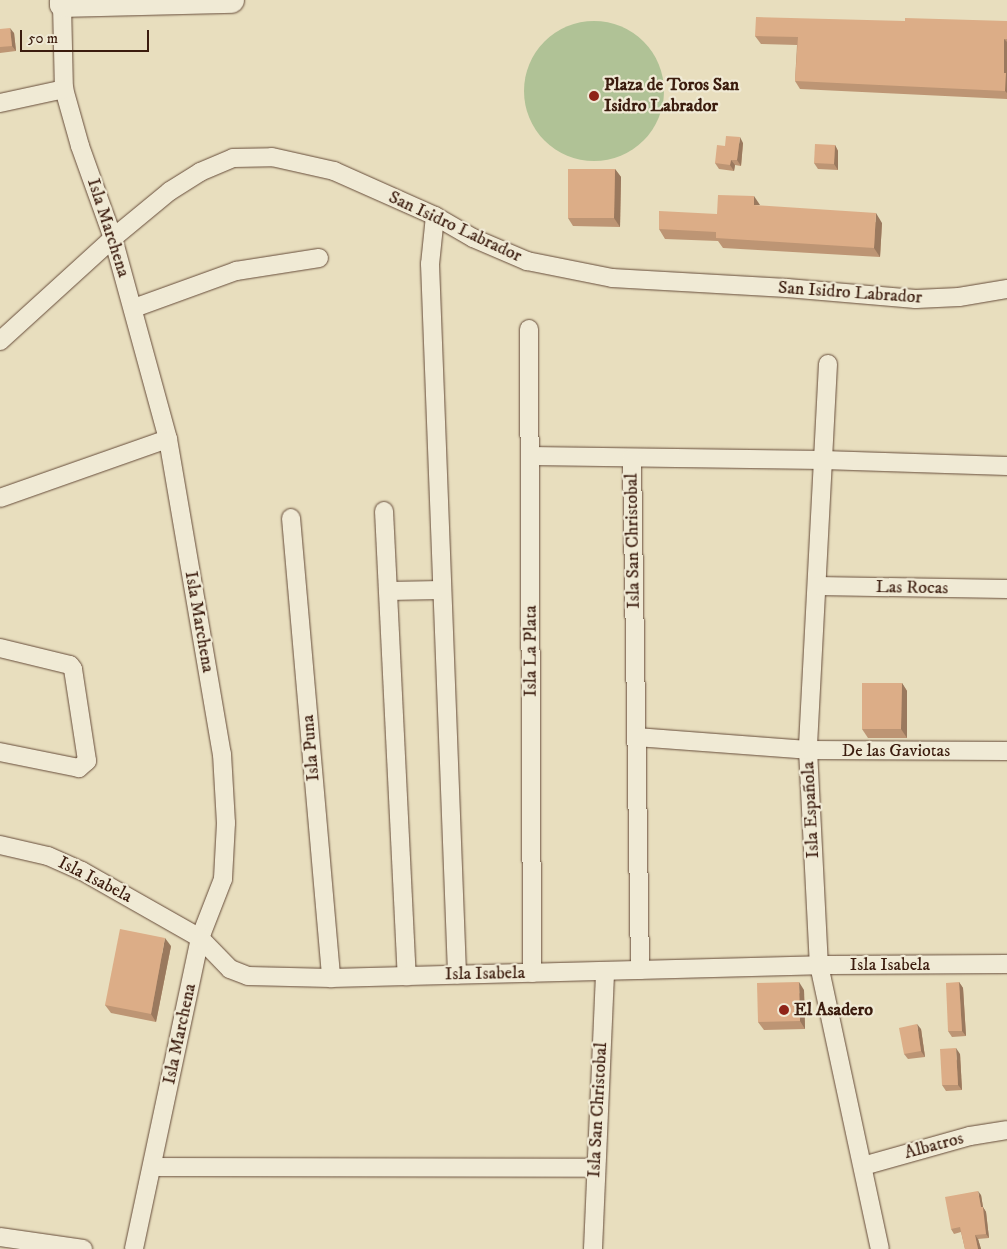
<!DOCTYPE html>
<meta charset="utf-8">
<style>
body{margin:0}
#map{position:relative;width:1007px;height:1249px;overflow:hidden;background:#e8debe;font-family:"IM FELL DW Pica",serif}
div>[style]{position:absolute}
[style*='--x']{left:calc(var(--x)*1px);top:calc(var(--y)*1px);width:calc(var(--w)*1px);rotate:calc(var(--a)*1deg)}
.green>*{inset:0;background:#b0c296}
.round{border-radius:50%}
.roads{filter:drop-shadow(0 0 1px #664c3a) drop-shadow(0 0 1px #664c3a)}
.street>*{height:18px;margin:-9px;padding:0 9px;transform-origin:9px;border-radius:9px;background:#f0ead5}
.secondary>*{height:25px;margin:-12.5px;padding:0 12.5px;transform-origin:12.5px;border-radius:12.5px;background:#f0ead5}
.wall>*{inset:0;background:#bd9574}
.shaded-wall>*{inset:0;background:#9a795e}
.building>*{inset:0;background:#dcad87}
.dots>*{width:14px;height:14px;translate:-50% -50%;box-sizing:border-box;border:2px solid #f0ead5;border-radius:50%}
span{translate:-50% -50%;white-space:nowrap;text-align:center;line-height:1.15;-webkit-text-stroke:4.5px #f0ead5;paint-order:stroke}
.poi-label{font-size:18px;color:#3b1c0e;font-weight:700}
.left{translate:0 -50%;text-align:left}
.street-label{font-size:18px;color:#3b1c0e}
.scale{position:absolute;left:20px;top:30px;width:129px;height:22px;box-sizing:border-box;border:2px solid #3b1c0e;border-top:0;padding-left:6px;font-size:15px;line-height:18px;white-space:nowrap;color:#3b1c0e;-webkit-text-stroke:4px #f0ead5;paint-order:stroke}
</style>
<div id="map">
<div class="green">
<div class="round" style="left:524px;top:21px;width:140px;height:140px"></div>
</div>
<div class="roads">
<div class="street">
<div style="--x:62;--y:4;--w:85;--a:88.7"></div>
<div style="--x:64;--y:89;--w:59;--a:74.3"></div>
<div style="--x:80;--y:146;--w:98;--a:70.3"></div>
<div style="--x:113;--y:238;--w:208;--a:74.7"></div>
<div style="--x:168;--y:439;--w:320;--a:80.3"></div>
<div style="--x:222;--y:754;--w:69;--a:86.7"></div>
<div style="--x:226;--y:823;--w:56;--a:93.1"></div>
<div style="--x:223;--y:879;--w:63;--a:111.3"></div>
<div style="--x:200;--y:938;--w:318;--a:102"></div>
<div style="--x:0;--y:103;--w:66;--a:-12.3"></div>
<div style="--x:435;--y:216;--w:48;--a:95.9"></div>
<div style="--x:430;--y:264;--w:711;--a:87.82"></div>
<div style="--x:134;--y:308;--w:109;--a:-19.9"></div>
<div style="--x:236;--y:271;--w:84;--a:-8.9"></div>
<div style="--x:529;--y:329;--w:644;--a:89.73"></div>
<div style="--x:0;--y:341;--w:153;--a:-42.3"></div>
<div style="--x:113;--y:238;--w:74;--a:-39.5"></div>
<div style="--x:170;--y:191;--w:36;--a:-32"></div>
<div style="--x:200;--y:172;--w:36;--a:-23"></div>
<div style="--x:233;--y:158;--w:39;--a:-1"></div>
<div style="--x:272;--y:157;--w:64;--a:12.7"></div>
<div style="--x:334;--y:171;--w:111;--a:24"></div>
<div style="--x:435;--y:216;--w:44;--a:30.1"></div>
<div style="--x:473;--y:238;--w:59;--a:23.1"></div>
<div style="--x:527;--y:261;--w:87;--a:11.3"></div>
<div style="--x:612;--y:278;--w:175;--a:3.3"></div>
<div style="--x:787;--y:288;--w:129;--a:4.9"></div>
<div style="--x:916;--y:299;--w:43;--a:-2.7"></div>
<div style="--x:959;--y:297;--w:49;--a:-9.5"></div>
<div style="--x:828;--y:364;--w:387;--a:93"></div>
<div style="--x:808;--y:750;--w:215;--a:87.1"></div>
<div style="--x:819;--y:965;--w:290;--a:77.9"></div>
<div style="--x:530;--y:456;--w:293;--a:0.8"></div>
<div style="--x:823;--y:460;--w:184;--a:1.9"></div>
<div style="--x:632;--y:458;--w:512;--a:89.1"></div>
<div style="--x:0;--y:498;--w:178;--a:-19.4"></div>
<div style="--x:384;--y:511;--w:466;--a:87.2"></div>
<div style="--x:291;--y:518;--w:462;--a:85"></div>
<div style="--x:817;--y:586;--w:190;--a:0.9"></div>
<div style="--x:388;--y:591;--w:53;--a:-1.1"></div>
<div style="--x:0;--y:648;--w:72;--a:13.7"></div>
<div style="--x:70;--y:665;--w:5;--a:53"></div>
<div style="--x:73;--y:669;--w:93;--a:81.3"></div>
<div style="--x:87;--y:761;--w:11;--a:139"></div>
<div style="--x:79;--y:768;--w:81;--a:-168.6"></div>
<div style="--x:636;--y:737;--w:172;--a:4.3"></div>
<div style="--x:808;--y:750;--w:199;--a:0.3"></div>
<div style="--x:0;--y:845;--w:49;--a:12.9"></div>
<div style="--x:48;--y:856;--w:37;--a:24"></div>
<div style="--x:82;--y:871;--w:136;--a:29.6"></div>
<div style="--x:200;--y:938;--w:43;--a:45.9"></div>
<div style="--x:230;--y:969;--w:19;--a:21"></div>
<div style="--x:248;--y:976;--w:83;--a:1.4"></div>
<div style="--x:331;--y:978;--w:488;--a:-1.5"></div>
<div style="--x:819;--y:965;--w:188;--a:-0.3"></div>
<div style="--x:863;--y:1166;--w:111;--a:-15.7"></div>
<div style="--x:970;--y:1136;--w:37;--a:-9"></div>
<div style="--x:152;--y:1167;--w:443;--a:0.1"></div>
<div style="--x:0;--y:1237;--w:84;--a:8.2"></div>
<div style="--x:593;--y:1249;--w:278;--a:-87.5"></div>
</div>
<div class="secondary">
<div style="--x:62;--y:0;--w:4;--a:90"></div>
<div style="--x:62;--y:4;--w:169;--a:-1.4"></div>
</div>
</div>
<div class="wall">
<div style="clip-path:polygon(905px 21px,1007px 21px,1007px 99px,800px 89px,795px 81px,797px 45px,761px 44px,755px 36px)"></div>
<div style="clip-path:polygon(0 29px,14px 33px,16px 51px,0 53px)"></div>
<div style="clip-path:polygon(743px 143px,741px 166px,735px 165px,734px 171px,719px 169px,715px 163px,725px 146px)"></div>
<div style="clip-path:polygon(835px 145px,838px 151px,838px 170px,818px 169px,814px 163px)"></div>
<div style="clip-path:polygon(615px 169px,621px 177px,620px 227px,573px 226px,568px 218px)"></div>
<div style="clip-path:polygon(760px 206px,882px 223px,880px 257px,723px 248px,718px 241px,665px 239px,659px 229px,717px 214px)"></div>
<div style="clip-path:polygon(902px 683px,907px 691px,907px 738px,868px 738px,862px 729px)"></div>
<div style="clip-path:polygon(171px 946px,156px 1022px,111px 1013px,105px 1005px)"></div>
<div style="clip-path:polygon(959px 982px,963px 988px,966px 1036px,952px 1037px,948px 1031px)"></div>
<div style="clip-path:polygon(804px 990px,805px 1029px,764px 1030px,758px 1022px)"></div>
<div style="clip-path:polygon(921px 1029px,925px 1057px,908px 1059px,904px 1054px)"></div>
<div style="clip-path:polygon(960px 1054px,962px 1090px,946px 1091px,942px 1085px)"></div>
<div style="clip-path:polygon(981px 1195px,983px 1207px,986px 1212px,989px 1238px,978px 1239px,981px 1249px,965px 1249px,961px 1232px,954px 1234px,951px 1229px)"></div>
</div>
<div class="shaded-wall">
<div style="clip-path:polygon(10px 28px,14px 33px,16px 51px,12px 46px)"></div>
<div style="clip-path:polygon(1004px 39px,1007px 42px,1007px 93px,1005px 91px,1004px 73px)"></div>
<div style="clip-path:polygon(740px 137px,743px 143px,741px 166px,737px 160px)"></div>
<div style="clip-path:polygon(835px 145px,838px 151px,838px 170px,834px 164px)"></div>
<div style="clip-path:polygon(731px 160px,735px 165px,734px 171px,730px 165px)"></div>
<div style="clip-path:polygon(615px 169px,621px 177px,620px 227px,614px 218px)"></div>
<div style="clip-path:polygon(754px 196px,760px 205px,754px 205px)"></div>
<div style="clip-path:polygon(876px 213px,882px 223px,880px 257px,874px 248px)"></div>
<div style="clip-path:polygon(902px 683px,907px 691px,907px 738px,901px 729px)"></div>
<div style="clip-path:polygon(165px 938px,171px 946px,156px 1022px,151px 1014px)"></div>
<div style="clip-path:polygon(799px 982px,804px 990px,805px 1029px,800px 1021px)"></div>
<div style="clip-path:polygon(959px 982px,963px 988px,966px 1036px,962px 1031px)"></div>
<div style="clip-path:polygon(917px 1024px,921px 1029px,925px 1057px,921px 1051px)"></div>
<div style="clip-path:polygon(956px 1048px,960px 1054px,962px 1090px,958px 1085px)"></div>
<div style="clip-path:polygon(978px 1191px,981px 1195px,983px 1207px,986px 1212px,989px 1238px,986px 1234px)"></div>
<div style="clip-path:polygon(975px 1235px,978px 1239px,981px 1249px,978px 1249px)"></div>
</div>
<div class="building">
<div style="clip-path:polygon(756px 17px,905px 21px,905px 18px,1007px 21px,1007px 39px,1004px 39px,1004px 73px,1006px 73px,1005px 91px,795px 81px,798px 37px,755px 36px)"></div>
<div style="clip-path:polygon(10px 28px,12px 46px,0 47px,0 29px)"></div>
<div style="clip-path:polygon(726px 136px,740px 137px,737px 160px,731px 160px,730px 165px,715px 163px,717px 145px,725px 146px)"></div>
<div style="clip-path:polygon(815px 144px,835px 145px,834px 164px,814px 163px)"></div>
<div style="clip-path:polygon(568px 169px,615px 169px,614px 218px,568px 218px)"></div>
<div style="clip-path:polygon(718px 195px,754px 196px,754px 205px,876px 213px,874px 248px,716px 238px,716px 232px,659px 229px,659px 211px,717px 214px)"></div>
<div style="clip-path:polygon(862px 683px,902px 683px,901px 729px,862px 729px)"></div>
<div style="clip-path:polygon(120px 929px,165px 938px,151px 1014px,105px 1005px)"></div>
<div style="clip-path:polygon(799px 982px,800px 1021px,758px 1022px,757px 983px)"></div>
<div style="clip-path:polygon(959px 982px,962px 1031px,948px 1031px,946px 983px)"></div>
<div style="clip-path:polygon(917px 1024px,921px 1051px,904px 1054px,899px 1028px)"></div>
<div style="clip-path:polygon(956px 1048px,958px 1085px,942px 1085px,940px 1049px)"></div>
<div style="clip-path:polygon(978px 1191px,981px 1207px,983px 1207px,986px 1234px,975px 1235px,978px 1249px,965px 1249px,960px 1227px,951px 1229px,945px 1197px)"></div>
</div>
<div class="dots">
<div style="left:594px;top:96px;background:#8f2418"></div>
<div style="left:784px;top:1010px;background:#8f2418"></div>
</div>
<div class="poi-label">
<span class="left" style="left:604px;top:96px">Plaza de Toros San<br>Isidro Labrador</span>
<span class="left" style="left:794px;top:1010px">El Asadero</span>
</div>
<div class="street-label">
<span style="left:455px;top:227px;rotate:25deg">San Isidro Labrador</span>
<span style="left:108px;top:228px;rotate:72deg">Isla Marchena</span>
<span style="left:850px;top:293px;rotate:4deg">San Isidro Labrador</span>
<span style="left:633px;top:541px;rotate:-91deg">Isla San Christobal</span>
<span style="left:912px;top:588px;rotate:1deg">Las Rocas</span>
<span style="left:199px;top:622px;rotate:80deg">Isla Marchena</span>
<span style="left:531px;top:651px;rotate:-90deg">Isla La Plata</span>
<span style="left:311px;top:748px;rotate:-95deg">Isla Puna</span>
<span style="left:896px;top:751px">De las Gaviotas</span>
<span style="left:811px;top:810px;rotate:-93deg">Isla Española</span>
<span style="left:95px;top:880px;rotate:27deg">Isla Isabela</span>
<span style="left:890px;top:965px">Isla Isabela</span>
<span style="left:485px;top:974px;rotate:-1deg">Isla Isabela</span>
<span style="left:180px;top:1034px;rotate:-78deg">Isla Marchena</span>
<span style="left:598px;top:1110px;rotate:-87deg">Isla San Christobal</span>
<span style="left:934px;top:1146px;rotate:-15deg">Albatros</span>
</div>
<div class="scale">50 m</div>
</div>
